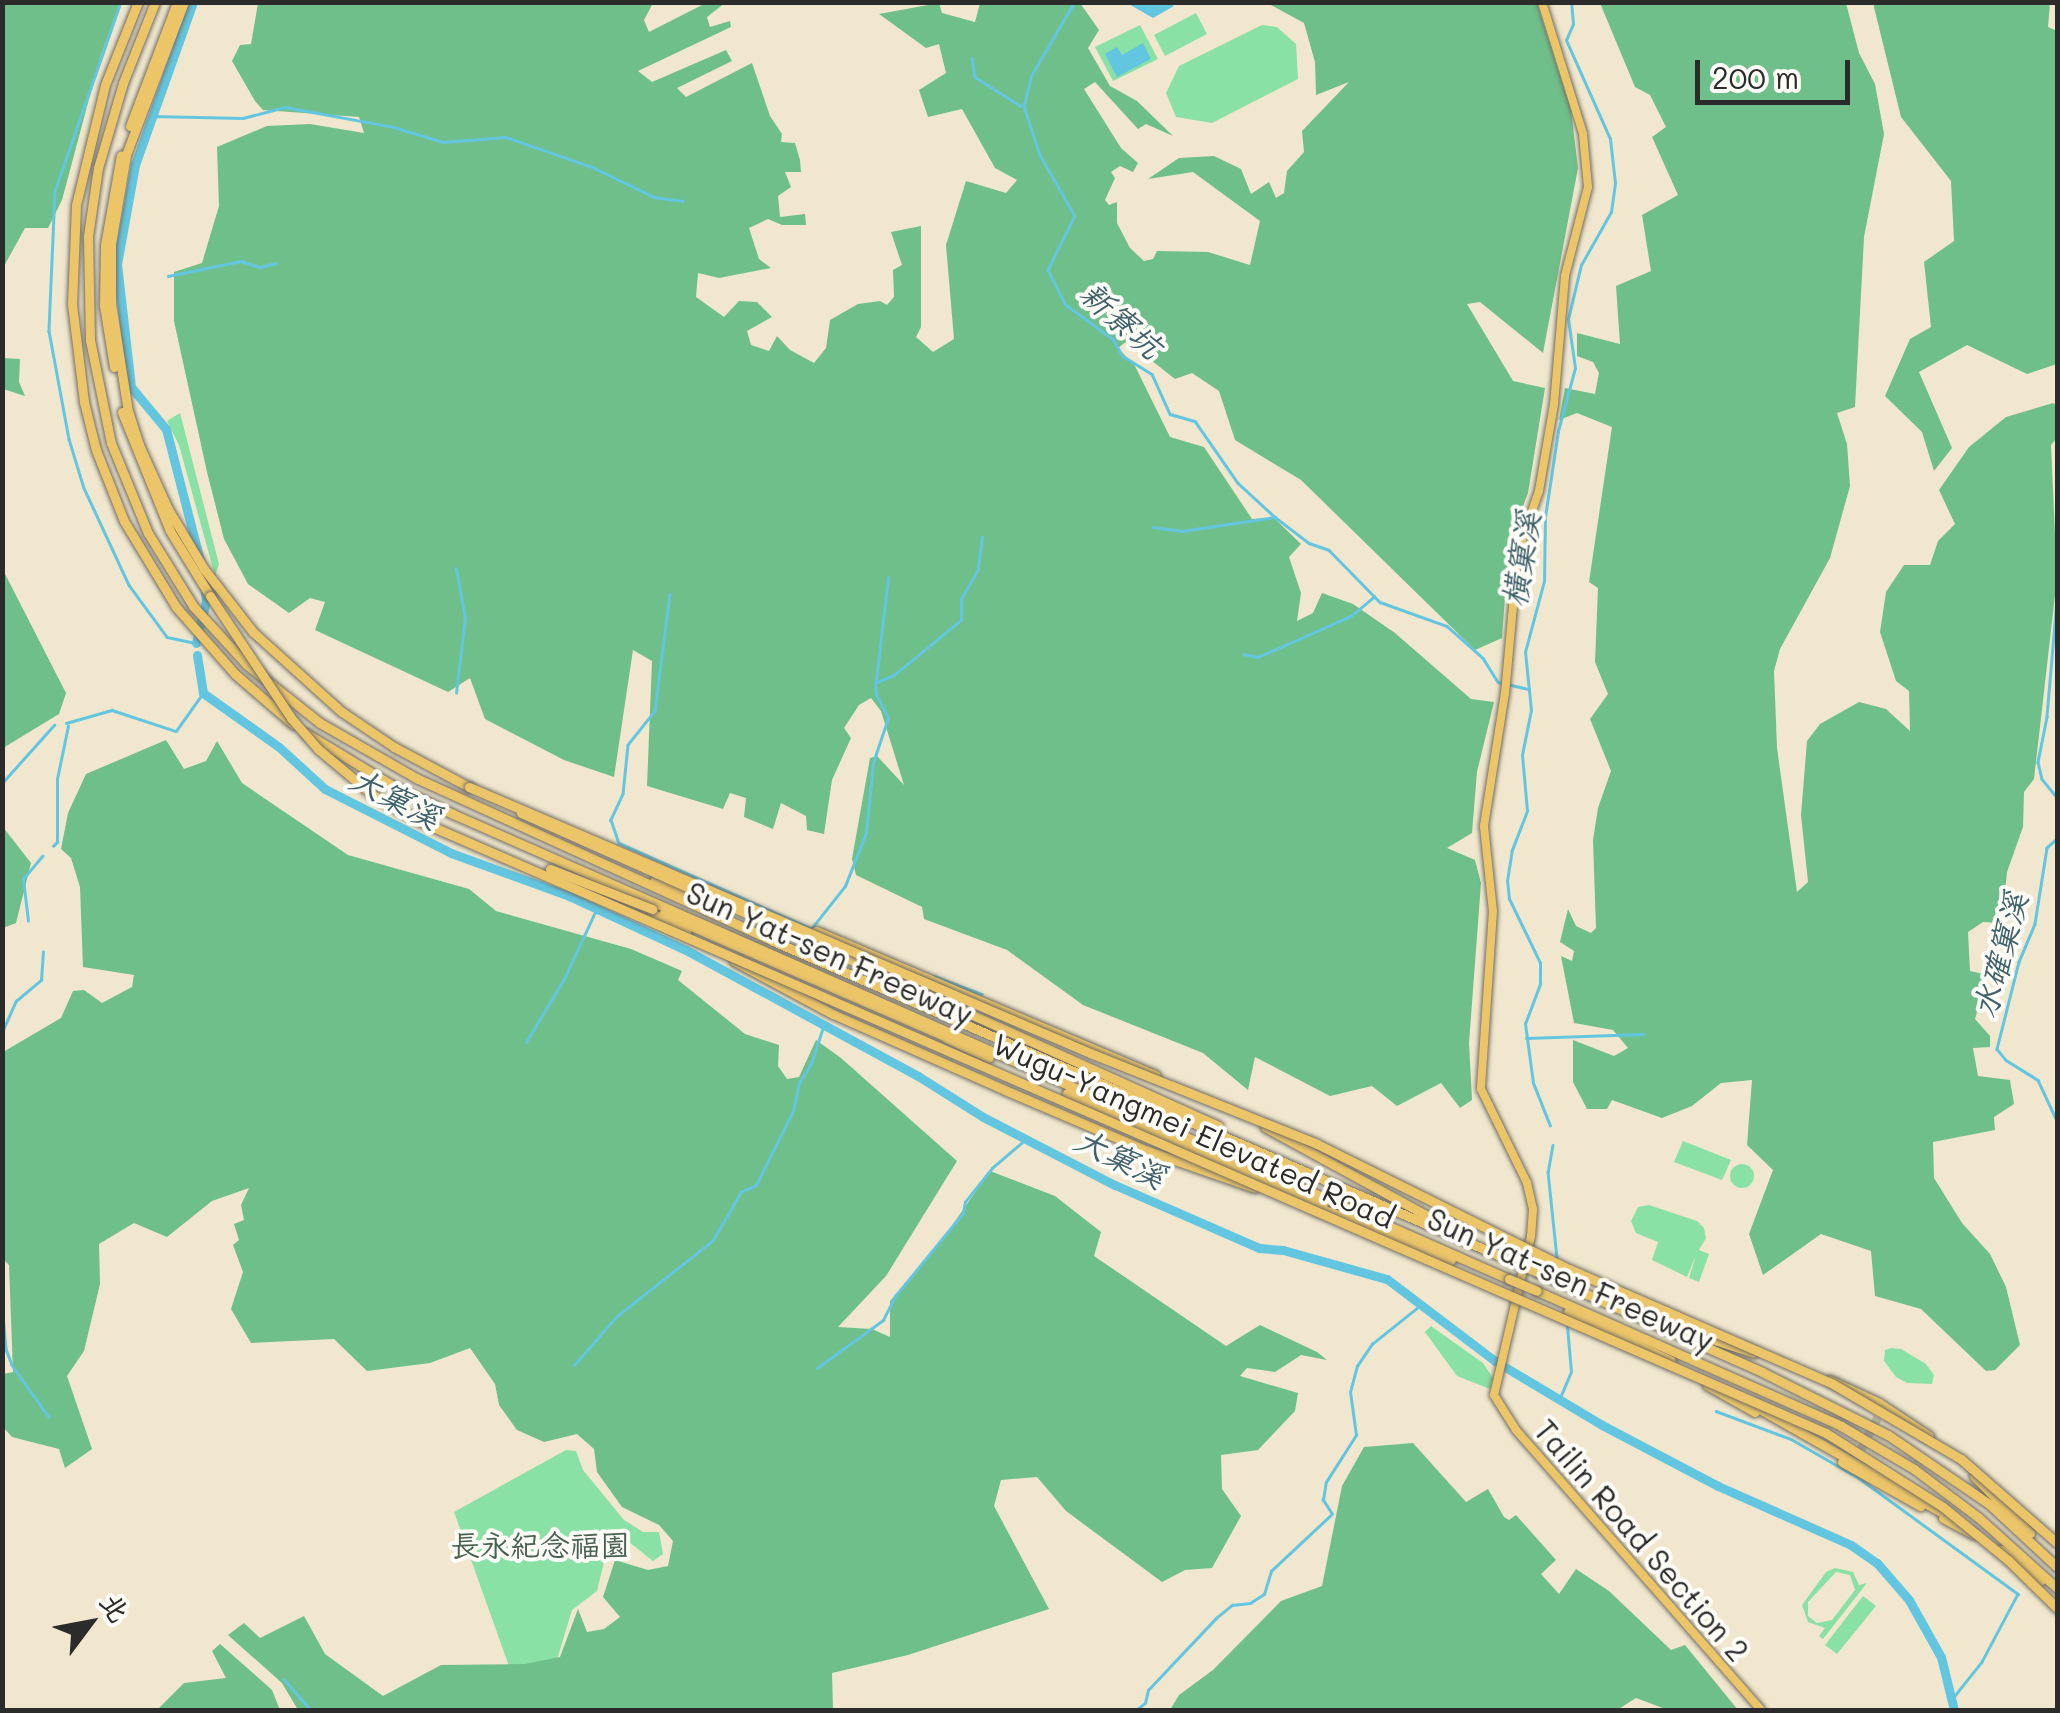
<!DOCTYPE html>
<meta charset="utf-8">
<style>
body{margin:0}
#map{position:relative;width:2060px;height:1713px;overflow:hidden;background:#f0e7ce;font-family:Mali,"LXGW WenKai TC",sans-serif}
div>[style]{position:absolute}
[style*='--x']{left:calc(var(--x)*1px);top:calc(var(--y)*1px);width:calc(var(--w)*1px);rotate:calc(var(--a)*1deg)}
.green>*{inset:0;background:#8ae1a5}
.round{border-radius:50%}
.forest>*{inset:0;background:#6fbf8a}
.water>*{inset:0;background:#63c6e1}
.stream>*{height:2.5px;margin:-1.25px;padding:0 1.25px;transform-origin:1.25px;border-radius:1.25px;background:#63c6e1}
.river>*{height:9px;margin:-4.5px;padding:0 4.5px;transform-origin:4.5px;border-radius:4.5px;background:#63c6e1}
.highway-tunnel>*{height:9px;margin-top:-4.5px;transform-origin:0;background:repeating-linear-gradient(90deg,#c9c1ad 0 9px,transparent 0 13.5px)}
.roads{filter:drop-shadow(0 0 2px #706d64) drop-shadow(0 0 2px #706d64)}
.major>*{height:8px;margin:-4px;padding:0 4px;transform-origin:4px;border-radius:4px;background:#ecc569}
.highway>*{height:9px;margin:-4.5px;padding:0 4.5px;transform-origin:4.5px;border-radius:4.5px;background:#ecc569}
.bridges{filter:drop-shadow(0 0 2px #706d64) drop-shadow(0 0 2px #706d64)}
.highway-bridge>*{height:9px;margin:-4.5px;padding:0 4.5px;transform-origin:4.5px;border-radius:4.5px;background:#ecc569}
span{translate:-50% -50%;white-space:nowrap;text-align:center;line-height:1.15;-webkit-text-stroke:8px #fdfcf7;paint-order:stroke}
.street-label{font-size:30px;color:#2b2b2b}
.park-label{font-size:30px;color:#486250}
.water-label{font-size:32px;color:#3f616b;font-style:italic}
.frame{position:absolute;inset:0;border:5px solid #2b2b2b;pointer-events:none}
.north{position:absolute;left:40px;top:1573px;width:100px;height:100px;-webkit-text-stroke:8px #fdfcf7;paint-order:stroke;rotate:58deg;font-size:28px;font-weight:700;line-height:40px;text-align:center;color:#2b2b2b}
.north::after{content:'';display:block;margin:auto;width:35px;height:45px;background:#2b2b2b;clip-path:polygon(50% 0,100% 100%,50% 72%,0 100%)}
.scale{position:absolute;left:1695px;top:60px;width:155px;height:45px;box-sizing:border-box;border:5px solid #2b2b2b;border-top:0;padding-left:12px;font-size:30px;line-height:35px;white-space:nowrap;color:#2b2b2b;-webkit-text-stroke:8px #fdfcf7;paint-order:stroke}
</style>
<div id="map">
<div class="green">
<div style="clip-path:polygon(1196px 13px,1207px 34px,1165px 56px,1154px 35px)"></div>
<div style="clip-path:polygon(1140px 25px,1158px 59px,1113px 81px,1095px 47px)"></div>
<div style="clip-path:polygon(1262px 25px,1277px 27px,1296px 44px,1298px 79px,1212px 123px,1176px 117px,1166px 93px,1179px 66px)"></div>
<div style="clip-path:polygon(180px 413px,219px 564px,215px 576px,179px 445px,167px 421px)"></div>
<div style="clip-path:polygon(1683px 1141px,1731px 1160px,1722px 1180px,1674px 1162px)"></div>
<div class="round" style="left:1730px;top:1164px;width:24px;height:24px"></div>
<div style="clip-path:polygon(1649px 1205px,1697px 1221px,1704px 1228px,1706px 1238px,1699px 1250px,1709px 1254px,1699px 1282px,1689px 1278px,1696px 1255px,1687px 1277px,1652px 1260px,1658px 1242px,1636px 1233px,1631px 1221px,1638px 1207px)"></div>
<div style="clip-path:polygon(1431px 1326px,1483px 1363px,1493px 1378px,1490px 1389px,1457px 1376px,1425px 1332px)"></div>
<div style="clip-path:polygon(1891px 1348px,1901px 1349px,1926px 1364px,1934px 1375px,1932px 1384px,1907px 1383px,1896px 1377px,1884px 1361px,1885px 1350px)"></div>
<div style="clip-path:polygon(566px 1450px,576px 1451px,583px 1470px,624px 1520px,643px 1532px,659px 1532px,663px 1554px,653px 1561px,629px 1542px,616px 1544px,605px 1558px,597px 1591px,572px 1610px,556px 1663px,510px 1669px,454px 1512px)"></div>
<div style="clip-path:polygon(evenodd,1835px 1568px,1853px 1572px,1859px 1585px,1867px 1583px,1823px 1639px,1819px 1636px,1825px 1628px,1808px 1622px,1802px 1605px,1826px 1572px,1835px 1568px,1836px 1572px,1850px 1575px,1855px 1590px,1832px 1620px,1817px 1623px,1808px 1616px,1808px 1602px,1836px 1572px)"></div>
<div style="clip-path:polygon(1863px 1596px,1876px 1606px,1837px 1654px,1825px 1645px)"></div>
</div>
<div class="forest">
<div style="clip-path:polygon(3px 2px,120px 3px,100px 58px,62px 200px,48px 228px,25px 228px,3px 268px)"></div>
<div style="clip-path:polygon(258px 3px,653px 3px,644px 20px,649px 32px,706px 3px,725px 3px,707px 17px,710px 27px,730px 21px,731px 27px,638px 71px,652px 82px,726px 50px,732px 61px,677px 88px,686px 97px,752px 63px,770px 116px,782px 134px,781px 142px,795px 143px,800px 160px,801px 172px,785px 172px,791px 187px,778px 196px,780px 217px,805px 214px,806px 225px,782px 225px,768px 219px,749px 228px,759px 259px,771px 268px,719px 278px,698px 273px,696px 297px,724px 317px,739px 301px,757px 302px,772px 317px,747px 331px,751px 345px,769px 351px,777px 336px,790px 350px,814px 363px,826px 348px,830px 320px,858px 304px,880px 301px,887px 305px,894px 297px,893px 270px,902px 265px,891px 232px,921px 226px,921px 327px,916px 337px,933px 352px,954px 339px,946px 245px,966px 181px,1006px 193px,1017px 180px,995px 168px,962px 109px,928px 117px,919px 90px,946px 73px,939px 44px,926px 48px,879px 14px,939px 3px,942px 13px,975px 22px,980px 3px,1080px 3px,1099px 30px,1088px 48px,1110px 86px,1137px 101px,1173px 136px,1146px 124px,1138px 129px,1095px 82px,1084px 89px,1121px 148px,1138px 163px,1133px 172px,1120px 166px,1111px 172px,1115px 178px,1105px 200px,1109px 205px,1117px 202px,1117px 223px,1130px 248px,1144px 261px,1153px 259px,1157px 251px,1208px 252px,1250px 265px,1260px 221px,1193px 172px,1148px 179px,1179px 158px,1214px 156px,1241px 169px,1251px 194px,1269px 182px,1276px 198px,1284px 193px,1287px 171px,1304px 152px,1302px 131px,1349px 82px,1316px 95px,1315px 62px,1304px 23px,1267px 3px,1537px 3px,1571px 110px,1578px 168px,1543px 353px,1480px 302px,1467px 304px,1513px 381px,1545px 388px,1528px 493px,1509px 543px,1502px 638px,1475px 650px,1301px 480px,1235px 440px,1219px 391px,1192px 373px,1175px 379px,1127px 341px,1118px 348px,1135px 366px,1170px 437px,1204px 447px,1252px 519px,1274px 518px,1301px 544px,1289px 557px,1301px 593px,1297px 621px,1313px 613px,1322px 593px,1353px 604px,1395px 633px,1471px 699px,1494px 702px,1477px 772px,1472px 833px,1447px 848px,1475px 860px,1481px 883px,1469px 1043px,1472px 1100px,1460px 1108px,1441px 1083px,1397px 1106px,1372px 1086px,1330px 1096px,1255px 1057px,1248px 1090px,1203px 1053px,1083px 1005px,1007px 950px,924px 919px,922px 907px,856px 875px,852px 859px,870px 758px,877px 756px,904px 785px,881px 711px,871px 698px,859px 705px,844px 728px,851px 738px,832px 780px,824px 834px,807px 830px,806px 816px,781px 803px,773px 829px,744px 817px,746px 798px,730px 793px,723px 809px,647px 786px,652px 661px,633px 650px,614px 777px,564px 760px,485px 719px,470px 678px,448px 692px,315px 630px,325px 602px,310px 598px,289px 613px,248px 584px,224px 539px,207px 472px,174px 321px,174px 272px,202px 263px,219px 206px,217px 147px,267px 126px,310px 124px,364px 133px,359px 117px,263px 110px,255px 101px,232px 61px,240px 45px,251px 44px)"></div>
<div style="clip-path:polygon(1600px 3px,1846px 3px,1859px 53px,1875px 84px,1884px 134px,1864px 237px,1855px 407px,1837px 413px,1847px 444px,1850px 486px,1830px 558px,1780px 649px,1774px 671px,1777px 748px,1797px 892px,1808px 882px,1801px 815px,1807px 741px,1820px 724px,1859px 702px,1886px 709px,1910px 731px,1909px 691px,1896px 681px,1880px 632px,1886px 592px,1904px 565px,1930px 565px,1938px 541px,1955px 524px,1939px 490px,1969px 447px,2006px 417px,2053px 403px,2057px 406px,2057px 438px,2051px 445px,2057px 578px,2034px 779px,2024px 792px,2023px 827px,2007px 872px,2002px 923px,1983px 922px,1968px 932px,1970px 971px,1988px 975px,1975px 1019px,1990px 1036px,1990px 1047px,1973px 1048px,1978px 1076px,2010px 1080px,2014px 1104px,1994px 1117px,1995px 1130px,1933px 1142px,1934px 1178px,1962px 1223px,1990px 1254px,2006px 1287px,2020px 1345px,1995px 1370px,1986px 1371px,1921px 1309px,1875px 1296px,1871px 1251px,1821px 1234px,1763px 1275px,1749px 1234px,1773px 1170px,1747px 1145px,1752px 1080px,1721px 1083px,1692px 1106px,1662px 1118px,1612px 1100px,1607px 1109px,1587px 1109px,1573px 1082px,1573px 1040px,1614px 1056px,1628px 1048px,1613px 1030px,1574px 1023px,1561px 956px,1572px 961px,1574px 951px,1560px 942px,1568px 909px,1576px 926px,1591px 933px,1596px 928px,1593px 840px,1598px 808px,1611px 771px,1590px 719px,1608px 694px,1595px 662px,1598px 588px,1589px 582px,1612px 427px,1577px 413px,1559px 420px,1565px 388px,1595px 394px,1599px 373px,1593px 362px,1577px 356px,1577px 333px,1620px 344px,1616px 286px,1651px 271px,1642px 215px,1678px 195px,1652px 137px,1666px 127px,1650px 95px,1635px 87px)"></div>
<div style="clip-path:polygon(1873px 3px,2050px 3px,2048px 27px,2057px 31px,2057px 364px,2027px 374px,1967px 345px,1919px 372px,1952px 448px,1934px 471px,1922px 432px,1885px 396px,1910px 339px,1931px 327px,1924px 262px,1954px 241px,1951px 181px,1901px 117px)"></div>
<div style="clip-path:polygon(3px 358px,20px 359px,19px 382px,25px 396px,3px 389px)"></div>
<div style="clip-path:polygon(3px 570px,66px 693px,59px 714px,3px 748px)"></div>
<div style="clip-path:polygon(166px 740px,184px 769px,206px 761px,217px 741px,242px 783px,348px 855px,469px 889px,496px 911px,631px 949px,682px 971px,678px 980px,745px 1034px,779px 1045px,778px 1066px,787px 1079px,799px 1077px,816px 1040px,841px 1058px,957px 1161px,886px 1276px,838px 1327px,872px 1329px,890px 1337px,890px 1301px,935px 1250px,990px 1171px,1055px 1196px,1101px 1232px,1094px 1256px,1226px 1346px,1260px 1325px,1317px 1352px,1327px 1360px,1301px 1355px,1275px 1372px,1247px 1368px,1240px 1376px,1298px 1393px,1295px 1411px,1258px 1450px,1221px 1455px,1222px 1489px,1241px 1516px,1212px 1568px,1185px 1570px,1162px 1582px,1066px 1511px,1037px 1477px,1001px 1480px,994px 1506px,1049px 1609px,908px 1655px,832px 1673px,833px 1710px,298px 1710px,282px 1683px,228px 1635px,244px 1623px,260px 1638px,304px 1616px,325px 1654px,383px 1696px,441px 1665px,525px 1664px,560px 1657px,578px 1609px,587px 1632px,604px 1629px,620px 1617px,603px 1597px,615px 1560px,648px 1570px,668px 1566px,673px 1541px,659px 1525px,622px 1507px,597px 1472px,594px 1449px,577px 1434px,544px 1442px,517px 1430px,499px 1405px,495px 1384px,470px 1348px,430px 1363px,367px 1371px,334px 1339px,251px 1343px,231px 1309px,243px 1272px,233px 1245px,239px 1240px,234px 1224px,244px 1220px,241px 1205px,249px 1188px,212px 1201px,167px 1237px,134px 1223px,99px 1244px,100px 1284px,84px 1351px,67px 1376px,92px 1449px,65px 1468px,59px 1449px,12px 1437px,3px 1427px,3px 1374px,13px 1372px,9px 1265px,2px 1258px,3px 1052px,61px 1018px,73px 991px,84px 990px,102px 1003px,132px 987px,134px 975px,83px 967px,80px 887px,71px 858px,61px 849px,68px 813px,86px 774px)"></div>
<div style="clip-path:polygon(3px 827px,31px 863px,16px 923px,3px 928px)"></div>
<div style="clip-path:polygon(1413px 1443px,1466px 1502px,1488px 1489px,1504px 1517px,1509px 1520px,1516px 1515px,1556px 1560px,1541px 1574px,1559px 1594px,1576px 1569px,1609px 1591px,1671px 1650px,1685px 1645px,1738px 1710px,1668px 1710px,1636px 1698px,1617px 1710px,1170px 1710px,1179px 1695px,1213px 1670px,1281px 1601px,1322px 1586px,1342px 1486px,1364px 1447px)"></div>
<div style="clip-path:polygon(220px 1644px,272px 1690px,280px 1710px,157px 1710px,184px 1683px,226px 1678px,212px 1651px)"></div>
</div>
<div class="water">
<div style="clip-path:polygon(1127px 3px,1169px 3px,1174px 6px,1153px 18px)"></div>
<div style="clip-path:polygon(1143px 43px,1151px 59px,1117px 77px,1105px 54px,1117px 47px,1122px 55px)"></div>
</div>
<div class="stream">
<div style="--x:121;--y:2;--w:201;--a:109.2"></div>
<div style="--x:55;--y:192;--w:139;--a:92.5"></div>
<div style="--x:49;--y:331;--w:110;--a:79.5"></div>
<div style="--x:69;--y:439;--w:51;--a:73"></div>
<div style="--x:84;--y:488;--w:107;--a:65.1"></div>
<div style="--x:129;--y:585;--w:64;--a:53.8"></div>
<div style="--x:167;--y:637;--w:30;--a:12"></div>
<div style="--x:1075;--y:2;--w:85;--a:120.5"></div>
<div style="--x:1032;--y:75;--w:32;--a:104"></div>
<div style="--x:1024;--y:106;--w:52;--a:71.9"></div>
<div style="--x:1040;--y:155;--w:70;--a:60.2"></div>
<div style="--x:1075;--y:216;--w:60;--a:116.6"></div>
<div style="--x:1048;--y:270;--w:38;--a:63"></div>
<div style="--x:1065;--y:304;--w:59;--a:36.1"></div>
<div style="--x:1113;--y:339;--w:20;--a:60"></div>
<div style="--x:1123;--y:356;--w:34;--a:32"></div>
<div style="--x:1152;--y:374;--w:44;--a:65.8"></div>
<div style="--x:1170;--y:414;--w:26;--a:16"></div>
<div style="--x:1195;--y:421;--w:75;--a:55.3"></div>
<div style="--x:1238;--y:483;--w:50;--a:42.6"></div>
<div style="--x:1275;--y:517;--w:43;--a:37.4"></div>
<div style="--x:1309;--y:543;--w:21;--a:19"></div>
<div style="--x:1329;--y:550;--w:73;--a:45.6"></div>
<div style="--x:1380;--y:602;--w:71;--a:19.7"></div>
<div style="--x:1447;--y:626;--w:48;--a:41.6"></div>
<div style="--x:1483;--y:658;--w:28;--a:58"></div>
<div style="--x:1498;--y:682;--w:31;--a:13"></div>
<div style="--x:972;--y:58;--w:19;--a:81"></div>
<div style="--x:975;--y:77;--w:54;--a:32.2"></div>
<div style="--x:151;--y:116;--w:92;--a:1.2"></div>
<div style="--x:243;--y:118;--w:43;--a:-14.7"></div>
<div style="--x:285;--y:107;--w:111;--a:10.4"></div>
<div style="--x:394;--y:127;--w:51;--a:17"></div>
<div style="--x:443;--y:142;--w:63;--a:-4.5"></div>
<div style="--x:506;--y:137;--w:91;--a:19.2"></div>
<div style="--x:592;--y:167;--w:69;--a:25.8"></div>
<div style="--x:654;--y:197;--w:29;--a:8"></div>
<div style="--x:168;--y:276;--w:75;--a:-11.6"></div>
<div style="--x:241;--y:261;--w:20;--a:18"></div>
<div style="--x:260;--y:267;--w:16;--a:-14"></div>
<div style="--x:1153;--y:527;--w:29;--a:8"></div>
<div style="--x:1182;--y:531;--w:94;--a:-8.6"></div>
<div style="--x:2058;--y:588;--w:129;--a:94.9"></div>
<div style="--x:2047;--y:717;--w:46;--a:101.3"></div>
<div style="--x:2038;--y:762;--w:17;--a:77"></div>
<div style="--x:2042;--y:779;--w:26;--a:51"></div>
<div style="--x:670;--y:594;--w:118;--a:97.3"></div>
<div style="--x:655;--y:711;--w:43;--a:128.5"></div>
<div style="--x:628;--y:745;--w:49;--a:95.8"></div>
<div style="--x:623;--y:794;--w:29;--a:115"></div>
<div style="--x:611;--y:820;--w:24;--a:71"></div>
<div style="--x:619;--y:843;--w:209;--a:24"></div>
<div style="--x:1243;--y:654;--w:15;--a:11"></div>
<div style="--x:1258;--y:657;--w:102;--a:-23.8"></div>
<div style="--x:1351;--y:616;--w:30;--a:-40"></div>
<div style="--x:876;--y:681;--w:104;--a:-83.4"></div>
<div style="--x:456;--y:693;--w:76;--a:-83.2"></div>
<div style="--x:465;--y:618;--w:50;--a:-100.4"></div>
<div style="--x:66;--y:723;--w:48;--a:-15.8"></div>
<div style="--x:112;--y:710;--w:67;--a:18.2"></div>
<div style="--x:176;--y:731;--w:47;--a:-54.6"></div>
<div style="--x:2;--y:783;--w:78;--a:-48.1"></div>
<div style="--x:2058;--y:838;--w:15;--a:138"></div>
<div style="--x:2047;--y:848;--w:77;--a:99"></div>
<div style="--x:2035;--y:924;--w:41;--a:112.8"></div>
<div style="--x:2019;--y:962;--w:90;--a:104.2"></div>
<div style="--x:1997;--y:1049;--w:14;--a:51"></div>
<div style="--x:2006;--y:1060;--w:38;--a:32"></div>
<div style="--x:2038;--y:1080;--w:47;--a:65.1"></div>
<div style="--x:53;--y:846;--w:6;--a:-45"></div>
<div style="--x:57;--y:842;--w:63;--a:-90"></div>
<div style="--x:57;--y:779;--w:54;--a:-78.3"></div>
<div style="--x:28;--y:921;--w:42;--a:-96.8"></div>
<div style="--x:23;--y:879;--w:30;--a:-50"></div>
<div style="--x:815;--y:930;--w:4;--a:-166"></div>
<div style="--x:811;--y:929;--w:55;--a:-51.7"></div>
<div style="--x:845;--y:886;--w:57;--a:-68.4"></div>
<div style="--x:866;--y:833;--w:70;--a:-84.3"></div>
<div style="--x:873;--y:763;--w:47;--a:-71.6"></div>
<div style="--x:888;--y:718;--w:27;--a:-117"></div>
<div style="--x:876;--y:694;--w:11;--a:-95"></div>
<div style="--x:875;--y:683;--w:21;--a:-23"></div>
<div style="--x:894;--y:675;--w:87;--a:-39.4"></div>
<div style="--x:961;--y:620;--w:21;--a:-90"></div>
<div style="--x:961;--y:599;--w:34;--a:-60"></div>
<div style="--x:978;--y:569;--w:32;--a:-83"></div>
<div style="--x:934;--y:976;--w:51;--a:20.6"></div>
<div style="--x:2;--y:1032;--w:34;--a:-66"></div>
<div style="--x:16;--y:1001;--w:33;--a:-40"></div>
<div style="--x:41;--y:980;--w:28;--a:-86"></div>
<div style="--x:1526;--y:1038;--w:117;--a:-2"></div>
<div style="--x:526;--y:1042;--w:74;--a:-58.9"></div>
<div style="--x:564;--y:979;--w:78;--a:-65.1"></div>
<div style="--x:1550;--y:1126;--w:46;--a:-111.6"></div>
<div style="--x:1533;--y:1083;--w:60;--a:-97.7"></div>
<div style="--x:1525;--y:1024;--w:43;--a:-69.4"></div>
<div style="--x:1540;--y:984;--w:21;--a:-90"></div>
<div style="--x:1540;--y:963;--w:71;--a:-115.8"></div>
<div style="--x:1509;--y:899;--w:18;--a:-96"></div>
<div style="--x:1507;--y:881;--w:31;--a:-81"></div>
<div style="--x:1512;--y:850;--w:42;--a:-69"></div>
<div style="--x:1527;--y:811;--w:56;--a:-95.1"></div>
<div style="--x:1522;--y:755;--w:46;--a:-78.7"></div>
<div style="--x:1531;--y:710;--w:58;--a:-95.9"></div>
<div style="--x:1525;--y:652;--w:73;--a:-75"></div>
<div style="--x:1544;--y:581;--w:64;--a:-89.1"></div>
<div style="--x:1545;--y:517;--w:87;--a:-81.4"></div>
<div style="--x:1558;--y:431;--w:65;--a:-74.9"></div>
<div style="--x:1575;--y:368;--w:49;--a:-98.1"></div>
<div style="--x:1568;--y:319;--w:56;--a:-76.5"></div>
<div style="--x:1581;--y:265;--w:61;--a:-60.5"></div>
<div style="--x:1611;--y:212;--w:29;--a:-82"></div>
<div style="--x:1615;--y:183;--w:44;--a:-96.5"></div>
<div style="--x:1610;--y:139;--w:108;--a:-114"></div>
<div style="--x:1566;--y:40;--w:17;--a:-66"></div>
<div style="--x:1573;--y:24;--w:22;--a:-95"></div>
<div style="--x:1553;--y:1145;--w:27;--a:100"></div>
<div style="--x:1548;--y:1172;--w:86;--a:84"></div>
<div style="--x:2;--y:1304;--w:45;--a:84.9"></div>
<div style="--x:6;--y:1349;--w:17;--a:69"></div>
<div style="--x:12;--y:1365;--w:64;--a:54.6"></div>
<div style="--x:574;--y:1365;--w:64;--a:-48.8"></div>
<div style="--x:616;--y:1317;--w:124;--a:-38.4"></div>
<div style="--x:713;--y:1240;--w:56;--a:-59.7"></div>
<div style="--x:741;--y:1192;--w:17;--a:-25"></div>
<div style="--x:756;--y:1185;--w:83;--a:-63.4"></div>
<div style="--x:793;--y:1111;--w:29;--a:-78"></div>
<div style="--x:799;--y:1083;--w:22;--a:-58"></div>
<div style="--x:811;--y:1064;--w:42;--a:-72"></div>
<div style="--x:817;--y:1368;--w:82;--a:-36"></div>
<div style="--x:883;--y:1320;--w:28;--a:-63"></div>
<div style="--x:896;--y:1295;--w:106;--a:-50.7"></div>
<div style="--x:963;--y:1213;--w:11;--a:-80"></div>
<div style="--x:965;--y:1202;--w:43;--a:-51.5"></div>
<div style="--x:992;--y:1168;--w:45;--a:-40.5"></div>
<div style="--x:1559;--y:1400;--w:30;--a:-67"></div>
<div style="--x:1571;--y:1372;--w:46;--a:-95"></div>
<div style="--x:1716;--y:1411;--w:80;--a:20.5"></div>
<div style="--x:1791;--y:1439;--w:78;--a:29.8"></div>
<div style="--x:1859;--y:1478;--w:197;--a:36.1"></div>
<div style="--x:2018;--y:1594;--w:77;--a:117.9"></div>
<div style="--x:1982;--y:1662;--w:50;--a:128.5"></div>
<div style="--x:284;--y:1679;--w:41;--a:48.9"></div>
<div style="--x:1136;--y:1710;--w:11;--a:-38"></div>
<div style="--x:1145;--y:1703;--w:13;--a:-77"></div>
<div style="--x:1148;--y:1690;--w:99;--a:-46.6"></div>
<div style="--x:1216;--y:1618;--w:21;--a:-39"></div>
<div style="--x:1232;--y:1605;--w:18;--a:-6"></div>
<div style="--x:1250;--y:1603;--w:17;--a:-33"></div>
<div style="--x:1264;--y:1594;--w:24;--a:-73"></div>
<div style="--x:1271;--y:1571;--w:83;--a:-43.1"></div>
<div style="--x:1332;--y:1514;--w:17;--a:-123"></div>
<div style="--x:1323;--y:1500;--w:18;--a:-81"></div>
<div style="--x:1326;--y:1482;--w:56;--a:-57.4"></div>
<div style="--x:1356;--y:1435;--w:43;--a:-97.9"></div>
<div style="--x:1350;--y:1392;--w:27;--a:-75"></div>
<div style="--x:1357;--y:1366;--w:27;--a:-56"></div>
<div style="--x:1372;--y:1344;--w:64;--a:-38.7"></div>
</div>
<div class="river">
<div style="--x:193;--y:2;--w:173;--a:109.6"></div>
<div style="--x:135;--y:165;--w:101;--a:100.3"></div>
<div style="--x:117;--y:264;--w:124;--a:83.5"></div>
<div style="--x:131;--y:387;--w:55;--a:50.2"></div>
<div style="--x:166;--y:429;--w:135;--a:75.5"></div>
<div style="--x:196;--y:643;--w:43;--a:-76.6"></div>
<div style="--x:206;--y:601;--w:16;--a:-97"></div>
<div style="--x:197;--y:655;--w:38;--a:81"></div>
<div style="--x:203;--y:693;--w:93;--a:35.4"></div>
<div style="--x:279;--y:747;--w:62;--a:42.4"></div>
<div style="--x:325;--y:789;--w:141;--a:26.9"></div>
<div style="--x:451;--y:853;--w:126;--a:20"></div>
<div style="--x:569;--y:896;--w:129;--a:24.8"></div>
<div style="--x:686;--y:950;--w:264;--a:28.5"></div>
<div style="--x:918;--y:1076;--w:77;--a:32.2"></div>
<div style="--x:983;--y:1117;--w:148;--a:27.3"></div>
<div style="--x:1115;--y:1185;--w:157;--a:23.6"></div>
<div style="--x:1259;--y:1248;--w:24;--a:5"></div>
<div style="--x:1283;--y:1250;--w:108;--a:15.6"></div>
<div style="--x:1387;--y:1279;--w:136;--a:37.2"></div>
<div style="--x:1495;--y:1361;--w:125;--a:30.9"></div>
<div style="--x:1602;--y:1425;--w:131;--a:27.7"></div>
<div style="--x:1718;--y:1486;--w:145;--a:23.9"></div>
<div style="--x:1851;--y:1545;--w:32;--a:35"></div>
<div style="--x:1877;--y:1563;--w:49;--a:49.1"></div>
<div style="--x:1909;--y:1600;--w:65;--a:60.7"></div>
<div style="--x:1941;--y:1657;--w:55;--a:76.2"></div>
</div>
<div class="highway-tunnel">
<div style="--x:1861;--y:1449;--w:38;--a:-62"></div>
</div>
<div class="roads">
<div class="major">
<div style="--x:1542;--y:2;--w:138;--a:72.7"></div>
<div style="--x:1583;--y:134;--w:53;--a:84.6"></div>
<div style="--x:1588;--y:187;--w:92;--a:104.5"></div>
<div style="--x:1565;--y:276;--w:128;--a:94.9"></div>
<div style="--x:1554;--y:404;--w:88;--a:99.8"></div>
<div style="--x:1539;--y:491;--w:64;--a:109.3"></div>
<div style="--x:1518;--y:551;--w:143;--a:95.2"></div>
<div style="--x:1505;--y:693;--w:135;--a:99"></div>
<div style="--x:1484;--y:826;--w:85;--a:84"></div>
<div style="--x:1493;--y:911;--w:178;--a:93.9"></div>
<div style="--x:1481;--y:1089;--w:105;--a:63.9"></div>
<div style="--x:1527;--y:1183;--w:27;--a:77"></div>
<div style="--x:1533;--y:1209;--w:27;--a:94"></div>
<div style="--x:1531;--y:1236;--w:163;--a:103.1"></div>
<div style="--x:1494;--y:1395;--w:41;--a:57.8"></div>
<div style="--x:1516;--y:1430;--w:372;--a:48.8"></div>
</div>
<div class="highway">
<div style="--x:138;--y:2;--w:89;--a:111.7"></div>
<div style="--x:105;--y:85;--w:123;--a:103.6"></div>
<div style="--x:76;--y:205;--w:99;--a:92.3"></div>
<div style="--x:72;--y:304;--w:99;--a:83"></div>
<div style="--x:84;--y:402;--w:49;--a:76"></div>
<div style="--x:96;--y:450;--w:76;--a:68.5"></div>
<div style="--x:124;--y:521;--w:100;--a:58.8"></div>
<div style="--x:176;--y:607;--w:89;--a:48.6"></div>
<div style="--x:235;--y:674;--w:77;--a:40.8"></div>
<div style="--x:155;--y:2;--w:87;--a:111.6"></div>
<div style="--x:123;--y:83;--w:89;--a:106.4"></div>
<div style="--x:98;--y:168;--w:69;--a:98.4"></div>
<div style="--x:88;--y:236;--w:104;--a:88.9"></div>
<div style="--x:90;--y:340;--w:105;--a:78.5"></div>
<div style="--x:111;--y:443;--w:97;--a:67.7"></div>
<div style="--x:148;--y:533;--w:86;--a:58.3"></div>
<div style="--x:193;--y:606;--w:80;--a:47.5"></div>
<div style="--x:247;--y:665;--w:93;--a:38.5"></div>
<div style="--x:320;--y:723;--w:111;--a:29.8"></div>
<div style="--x:416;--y:778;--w:392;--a:24.5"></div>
<div style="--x:773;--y:941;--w:802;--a:23.43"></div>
<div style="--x:184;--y:2;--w:164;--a:110.8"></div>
<div style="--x:126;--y:155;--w:90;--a:99.6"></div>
<div style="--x:111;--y:244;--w:59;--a:90"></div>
<div style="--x:111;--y:303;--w:109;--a:81.1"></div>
<div style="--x:128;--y:411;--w:36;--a:72"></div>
<div style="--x:139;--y:445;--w:70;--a:65.6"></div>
<div style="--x:168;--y:509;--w:70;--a:59"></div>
<div style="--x:204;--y:569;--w:80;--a:52.1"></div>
<div style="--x:253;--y:632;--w:120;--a:42"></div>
<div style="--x:342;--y:712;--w:63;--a:33.9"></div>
<div style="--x:394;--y:747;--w:85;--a:28.1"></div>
<div style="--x:130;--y:126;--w:133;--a:-69.2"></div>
<div style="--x:114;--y:367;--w:63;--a:-99.2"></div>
<div style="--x:104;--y:305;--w:60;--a:-89"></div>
<div style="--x:105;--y:245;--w:91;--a:-79.9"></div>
<div style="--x:122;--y:412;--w:128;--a:68"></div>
<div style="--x:170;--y:531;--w:76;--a:58.4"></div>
<div style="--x:306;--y:733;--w:100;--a:31.2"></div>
<div style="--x:392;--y:785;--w:68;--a:25.4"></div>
<div style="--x:453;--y:814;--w:1154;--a:23.77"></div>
<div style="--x:654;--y:881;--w:44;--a:17.2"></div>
<div style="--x:643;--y:908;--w:50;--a:30.2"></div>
<div style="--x:663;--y:914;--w:314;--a:23.5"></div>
<div style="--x:816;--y:931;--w:369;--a:23"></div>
<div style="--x:811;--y:942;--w:447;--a:24.3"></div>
<div style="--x:734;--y:961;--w:112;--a:28.2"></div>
<div style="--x:833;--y:1014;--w:188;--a:23.8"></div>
<div style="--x:1005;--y:1090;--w:153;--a:23.1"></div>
<div style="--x:1146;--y:1150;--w:115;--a:19.2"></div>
<div style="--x:946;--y:1038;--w:47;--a:24.9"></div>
<div style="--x:1067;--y:1093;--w:279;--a:23.6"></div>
<div style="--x:1265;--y:1127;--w:200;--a:28.7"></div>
<div style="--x:1318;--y:1208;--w:57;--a:18.4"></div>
<div style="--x:1369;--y:1225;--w:89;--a:23.1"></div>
<div style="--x:1539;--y:1273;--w:244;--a:23.9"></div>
<div style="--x:1762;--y:1372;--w:141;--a:26.6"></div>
<div style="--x:1888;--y:1435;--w:122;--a:34.3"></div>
<div style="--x:1989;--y:1504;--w:94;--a:42.8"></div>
<div style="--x:1537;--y:1291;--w:333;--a:23.9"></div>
<div style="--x:1841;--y:1426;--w:85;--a:30.5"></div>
<div style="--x:1914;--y:1469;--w:80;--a:36.9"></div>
<div style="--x:1978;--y:1517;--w:108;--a:42"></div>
<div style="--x:1568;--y:1312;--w:114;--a:25.4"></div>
<div style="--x:1669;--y:1325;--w:89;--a:18.2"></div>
<div style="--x:1830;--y:1380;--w:54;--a:25.1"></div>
<div style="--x:1879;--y:1403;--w:60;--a:33.4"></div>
<div style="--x:1707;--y:1385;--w:55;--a:29.4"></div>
<div style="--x:1751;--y:1404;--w:229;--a:29.6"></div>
<div style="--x:1842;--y:1462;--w:90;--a:29.4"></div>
<div style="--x:1974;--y:1476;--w:80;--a:45.5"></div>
<div style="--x:1943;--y:1518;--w:34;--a:28"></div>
<div style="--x:2001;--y:1550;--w:50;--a:36.9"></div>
</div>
</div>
<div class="bridges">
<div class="highway-bridge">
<div style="--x:210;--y:596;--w:146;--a:56.4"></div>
<div style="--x:291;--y:718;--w:41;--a:48.9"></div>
<div style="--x:318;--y:749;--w:72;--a:39.9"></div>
<div style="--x:373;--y:795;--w:48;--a:29.7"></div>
<div style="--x:415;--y:819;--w:1539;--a:23.52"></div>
<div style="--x:1826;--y:1433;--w:138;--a:32.3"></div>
<div style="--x:1943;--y:1507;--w:85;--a:39.3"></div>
<div style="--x:2009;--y:1561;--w:69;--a:44.4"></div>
<div style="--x:469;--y:787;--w:676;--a:23.19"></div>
<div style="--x:1090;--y:1053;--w:245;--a:21.8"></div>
<div style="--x:1317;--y:1144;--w:281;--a:26.4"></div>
<div style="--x:1569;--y:1269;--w:288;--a:23.5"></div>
<div style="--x:1833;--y:1384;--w:148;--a:30.4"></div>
<div style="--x:1961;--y:1459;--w:129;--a:41.2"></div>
<div style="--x:521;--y:813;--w:317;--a:24"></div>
<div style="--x:550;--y:869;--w:110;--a:21.4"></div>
<div style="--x:1509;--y:1260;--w:33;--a:23"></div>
<div style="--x:1509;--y:1279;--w:30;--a:23"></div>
</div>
</div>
<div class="street-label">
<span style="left:830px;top:953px;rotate:24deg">Sun Yat-sen Freeway</span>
<span style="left:1194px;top:1130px;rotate:24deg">Wugu-Yangmei Elevated Road</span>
<span style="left:1571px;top:1279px;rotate:24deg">Sun Yat-sen Freeway</span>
<span style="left:1642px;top:1540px;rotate:49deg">Tailin Road Section 2</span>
</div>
<div class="park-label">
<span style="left:540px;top:1544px">長永紀念福園</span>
</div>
<div class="water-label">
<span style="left:1122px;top:319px;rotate:42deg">新寮坑</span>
<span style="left:1520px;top:559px;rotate:-81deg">橫窠溪</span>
<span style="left:396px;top:797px;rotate:27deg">大窠溪</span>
<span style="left:1999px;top:955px;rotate:-75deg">水確窠溪</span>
<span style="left:1121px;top:1157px;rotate:26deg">大窠溪</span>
</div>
<div class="frame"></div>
<div class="north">北</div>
<div class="scale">200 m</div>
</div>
